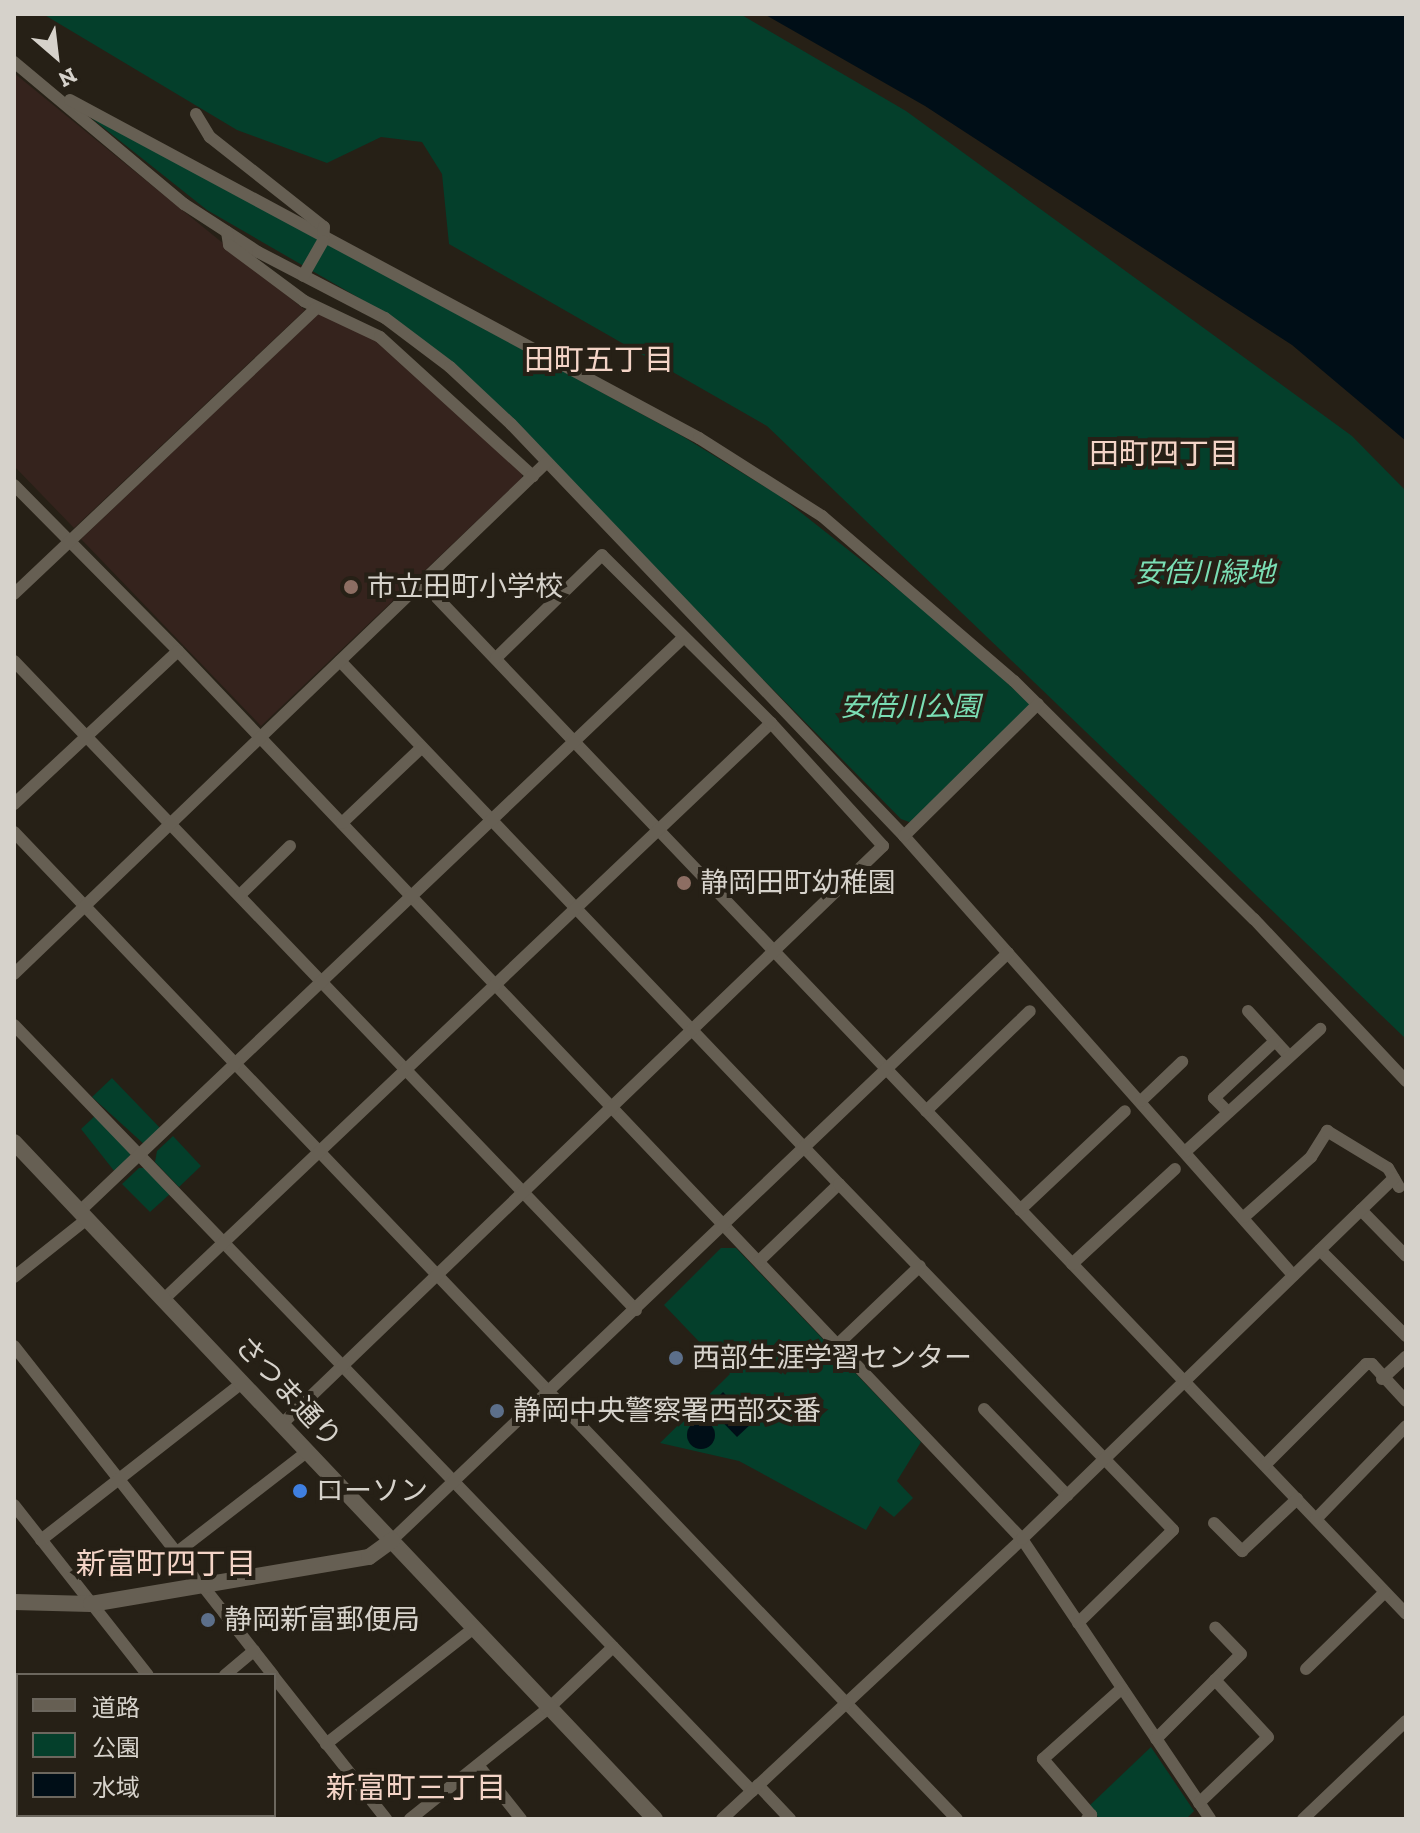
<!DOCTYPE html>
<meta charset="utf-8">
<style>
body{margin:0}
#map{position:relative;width:1420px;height:1833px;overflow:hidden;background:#262016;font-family:"Zilla Slab","Noto Sans JP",serif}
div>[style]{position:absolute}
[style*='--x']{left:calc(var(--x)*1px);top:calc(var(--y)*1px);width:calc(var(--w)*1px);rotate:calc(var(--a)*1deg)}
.education>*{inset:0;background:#35231d}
.green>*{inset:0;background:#043f2b}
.water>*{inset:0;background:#000e17}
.round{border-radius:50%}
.street>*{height:12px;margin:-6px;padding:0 6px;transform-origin:6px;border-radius:6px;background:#665f53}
.secondary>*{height:16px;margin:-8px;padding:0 8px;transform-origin:8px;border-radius:8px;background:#665f53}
.dots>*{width:22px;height:22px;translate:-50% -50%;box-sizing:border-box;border:4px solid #262016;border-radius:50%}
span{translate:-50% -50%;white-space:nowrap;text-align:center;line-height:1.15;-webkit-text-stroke:8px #262016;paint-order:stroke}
.park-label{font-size:28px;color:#7adeb4;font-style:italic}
.poi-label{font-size:28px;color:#d6d2cb}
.left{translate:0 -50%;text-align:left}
.street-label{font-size:28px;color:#d6d2cb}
.neighbourhood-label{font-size:30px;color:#f4d4c7}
.frame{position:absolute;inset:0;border:16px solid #d6d2cb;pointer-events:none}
.legend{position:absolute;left:16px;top:1673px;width:260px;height:144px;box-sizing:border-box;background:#262016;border:2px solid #6c675e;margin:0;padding:10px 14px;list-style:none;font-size:24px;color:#d6d2cb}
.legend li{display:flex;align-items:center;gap:16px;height:40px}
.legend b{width:40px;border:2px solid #6c675e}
.north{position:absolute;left:16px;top:16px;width:80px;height:80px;-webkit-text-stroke:6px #262016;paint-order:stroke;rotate:152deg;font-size:22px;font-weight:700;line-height:32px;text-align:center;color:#d6d2cb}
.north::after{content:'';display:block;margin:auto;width:28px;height:36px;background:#d6d2cb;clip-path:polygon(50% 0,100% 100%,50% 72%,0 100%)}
</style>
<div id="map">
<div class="education">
<div style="clip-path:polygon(14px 73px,305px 310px,74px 528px,14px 466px)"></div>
<div style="clip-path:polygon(319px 313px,377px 341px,522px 469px,522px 478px,261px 726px,81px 539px)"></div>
</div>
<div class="green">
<div style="clip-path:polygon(43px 14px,740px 14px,906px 111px,1352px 436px,1406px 491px,1406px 1039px,767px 426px,449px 244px,442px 174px,422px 142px,381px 137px,327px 163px,237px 130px)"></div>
<div style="clip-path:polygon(80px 109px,682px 436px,780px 496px,951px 631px,1031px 705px,912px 823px,901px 819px,443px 355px,385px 313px,207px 210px)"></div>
<div style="clip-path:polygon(112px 1078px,161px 1129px,145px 1145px,92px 1097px)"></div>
<div style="clip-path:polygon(96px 1115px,130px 1151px,130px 1157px,115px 1172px,81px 1129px)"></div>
<div style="clip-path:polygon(173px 1136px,201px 1166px,179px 1187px,155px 1162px,157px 1151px)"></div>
<div style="clip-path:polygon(139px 1168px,147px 1168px,171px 1193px,150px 1212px,122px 1184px)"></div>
<div style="clip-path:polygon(721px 1248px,736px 1248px,921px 1442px,897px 1481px,913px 1498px,894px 1517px,880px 1506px,866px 1530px,739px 1461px,660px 1443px,730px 1374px,664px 1305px)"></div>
<div style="clip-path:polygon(1151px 1747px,1194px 1811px,1186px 1819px,1100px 1819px,1088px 1807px)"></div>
</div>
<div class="water">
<div style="clip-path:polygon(764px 14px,1406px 14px,1406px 441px,1292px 345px,925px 106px)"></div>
<div style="clip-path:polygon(723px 1392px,752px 1423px,737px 1437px,708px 1407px)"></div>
<div class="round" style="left:687px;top:1421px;width:28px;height:28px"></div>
</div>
<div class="street">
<div style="--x:14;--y:62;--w:222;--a:39.9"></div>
<div style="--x:184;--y:204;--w:88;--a:33"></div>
<div style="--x:258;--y:252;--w:143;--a:27.5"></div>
<div style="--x:385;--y:318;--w:81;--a:37"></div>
<div style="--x:450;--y:367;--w:83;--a:43.1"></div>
<div style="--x:511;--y:424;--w:569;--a:46.35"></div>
<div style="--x:904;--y:836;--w:587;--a:48.46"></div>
<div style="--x:70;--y:100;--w:714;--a:28.25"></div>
<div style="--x:699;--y:438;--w:146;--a:32.4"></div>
<div style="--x:822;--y:516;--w:253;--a:40.7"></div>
<div style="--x:1014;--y:681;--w:338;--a:44.8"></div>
<div style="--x:1254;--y:919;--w:222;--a:46.8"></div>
<div style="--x:196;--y:114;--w:27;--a:59"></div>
<div style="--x:210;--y:137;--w:145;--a:38.3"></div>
<div style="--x:324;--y:227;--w:14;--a:94"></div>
<div style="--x:323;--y:241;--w:40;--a:119.7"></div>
<div style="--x:227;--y:232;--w:13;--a:81"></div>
<div style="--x:229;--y:245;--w:94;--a:36.7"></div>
<div style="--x:304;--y:301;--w:84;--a:25.3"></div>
<div style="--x:380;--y:337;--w:207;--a:42.3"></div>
<div style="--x:14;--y:485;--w:233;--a:45.3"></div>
<div style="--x:178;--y:651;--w:1225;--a:46.46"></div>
<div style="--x:1022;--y:1539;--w:337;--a:56.1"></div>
<div style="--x:422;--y:582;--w:1426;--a:46.36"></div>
<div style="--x:14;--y:594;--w:416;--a:-43.4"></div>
<div style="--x:14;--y:661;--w:899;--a:46.22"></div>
<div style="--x:340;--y:661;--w:723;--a:46.35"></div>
<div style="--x:14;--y:804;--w:224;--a:-43"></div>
<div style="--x:342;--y:823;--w:110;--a:-43.5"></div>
<div style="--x:14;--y:832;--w:1365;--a:46.31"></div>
<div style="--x:904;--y:836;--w:188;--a:-44.6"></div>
<div style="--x:240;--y:895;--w:70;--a:-44.4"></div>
<div style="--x:14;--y:974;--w:739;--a:-43.85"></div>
<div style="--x:1248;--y:1011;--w:61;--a:47.7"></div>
<div style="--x:14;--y:1025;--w:1064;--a:46.07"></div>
<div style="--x:1141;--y:1101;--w:57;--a:-43.6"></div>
<div style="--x:926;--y:1111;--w:144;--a:-43.9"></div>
<div style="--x:1228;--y:1112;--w:20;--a:-135"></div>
<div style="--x:1214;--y:1098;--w:83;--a:-43.1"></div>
<div style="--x:1185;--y:1152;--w:183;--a:-42.3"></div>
<div style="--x:1020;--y:1210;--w:144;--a:-43.3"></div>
<div style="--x:1361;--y:1210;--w:64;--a:45.6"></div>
<div style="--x:80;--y:1211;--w:833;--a:-43.54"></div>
<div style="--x:1244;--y:1217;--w:90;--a:-41.8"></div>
<div style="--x:1311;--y:1157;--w:31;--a:-58"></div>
<div style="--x:1327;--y:1131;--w:71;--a:31.2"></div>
<div style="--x:1388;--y:1168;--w:22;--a:60"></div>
<div style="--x:1320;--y:1250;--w:122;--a:45"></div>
<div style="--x:759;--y:1261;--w:111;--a:-43.9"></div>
<div style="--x:839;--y:1184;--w:481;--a:46"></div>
<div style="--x:1173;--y:1530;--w:133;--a:135.6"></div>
<div style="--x:1072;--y:1264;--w:140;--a:-42.7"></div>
<div style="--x:14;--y:1277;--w:93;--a:-38.5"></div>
<div style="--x:164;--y:1299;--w:837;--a:-43.5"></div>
<div style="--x:838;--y:1344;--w:113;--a:-43.6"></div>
<div style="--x:14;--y:1346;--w:419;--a:51.8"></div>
<div style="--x:1382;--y:1379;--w:33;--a:-43"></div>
<div style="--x:984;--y:1409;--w:120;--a:46"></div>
<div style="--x:282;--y:1424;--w:834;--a:-43.88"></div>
<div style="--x:883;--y:846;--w:166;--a:-132.3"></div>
<div style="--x:771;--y:723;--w:238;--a:-135.2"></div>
<div style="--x:602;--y:555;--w:148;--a:135.8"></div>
<div style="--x:1265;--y:1465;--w:143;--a:-45"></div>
<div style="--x:1366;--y:1364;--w:6;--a:0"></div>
<div style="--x:1372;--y:1364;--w:50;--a:47.4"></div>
<div style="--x:14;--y:1505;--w:216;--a:51.8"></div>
<div style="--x:1316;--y:1519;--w:129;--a:-45.9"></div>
<div style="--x:1214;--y:1523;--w:40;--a:45"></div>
<div style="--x:1242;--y:1551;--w:76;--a:-43.4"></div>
<div style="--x:41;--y:1540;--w:256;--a:-38"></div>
<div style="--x:392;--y:1540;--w:851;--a:-43.62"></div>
<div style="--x:176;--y:1553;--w:167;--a:-37.7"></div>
<div style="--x:1306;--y:1669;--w:110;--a:-44.3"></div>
<div style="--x:225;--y:1675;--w:38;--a:-40"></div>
<div style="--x:274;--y:1677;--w:181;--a:51.7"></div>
<div style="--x:14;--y:1687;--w:4;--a:0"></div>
<div style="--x:1156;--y:1739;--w:120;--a:-45"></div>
<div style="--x:1241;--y:1654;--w:37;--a:-134"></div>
<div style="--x:326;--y:1744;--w:189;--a:-38.1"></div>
<div style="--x:478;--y:1765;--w:69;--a:51.5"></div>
<div style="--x:758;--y:1785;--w:47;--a:46.7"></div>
<div style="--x:1199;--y:1803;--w:95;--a:-43.7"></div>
<div style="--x:1268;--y:1737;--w:78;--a:-132.9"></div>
<div style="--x:87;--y:1815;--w:4;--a:90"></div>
<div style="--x:259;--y:1815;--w:5;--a:53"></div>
<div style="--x:410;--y:1819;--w:179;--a:-38.7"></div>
<div style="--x:550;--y:1707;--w:87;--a:-43.6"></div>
<div style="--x:722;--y:1819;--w:410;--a:-43"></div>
<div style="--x:1022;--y:1539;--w:518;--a:-44.14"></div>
<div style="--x:1087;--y:1819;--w:6;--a:-45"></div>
<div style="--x:1091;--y:1815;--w:74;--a:-130.6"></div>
<div style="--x:1043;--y:1759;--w:106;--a:-41.9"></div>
<div style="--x:1303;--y:1819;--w:142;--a:-43.6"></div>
</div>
<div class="secondary">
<div style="--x:14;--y:1142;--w:932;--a:46.56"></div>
<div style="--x:14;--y:1602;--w:77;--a:1.5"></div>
<div style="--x:91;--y:1604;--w:282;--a:-9.6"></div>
<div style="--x:369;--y:1557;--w:29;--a:-36"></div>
<div style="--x:14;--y:1786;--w:4;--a:0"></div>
</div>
<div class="dots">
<div style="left:351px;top:587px;background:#8d6e63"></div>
<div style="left:684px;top:883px;background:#8d6e63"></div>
<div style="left:676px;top:1358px;background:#5c6f8a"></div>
<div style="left:497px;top:1411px;background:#5c6f8a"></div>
<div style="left:300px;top:1491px;background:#3f7fe0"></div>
<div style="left:208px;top:1620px;background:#5c6f8a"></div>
</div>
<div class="park-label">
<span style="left:1205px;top:573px">安倍川緑地</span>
<span style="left:910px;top:707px">安倍川公園</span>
</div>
<div class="poi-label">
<span class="left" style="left:367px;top:587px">市立田町小学校</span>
<span class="left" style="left:700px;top:883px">静岡田町幼稚園</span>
<span class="left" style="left:692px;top:1358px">西部生涯学習センター</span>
<span class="left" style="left:513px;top:1411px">静岡中央警察署西部交番</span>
<span class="left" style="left:316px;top:1491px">ローソン</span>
<span class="left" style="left:224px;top:1620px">静岡新富郵便局</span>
</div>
<div class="street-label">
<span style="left:288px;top:1392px;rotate:47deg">さつま通り</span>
</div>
<div class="neighbourhood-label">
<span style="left:599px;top:360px">田町五丁目</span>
<span style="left:1164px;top:454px">田町四丁目</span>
<span style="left:166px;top:1564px">新富町四丁目</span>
<span style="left:416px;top:1788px">新富町三丁目</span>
</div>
<div class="frame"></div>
<ul class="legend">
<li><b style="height:10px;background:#665f53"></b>道路</li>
<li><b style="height:22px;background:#043f2b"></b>公園</li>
<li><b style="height:22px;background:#000e17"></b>水域</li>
</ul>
<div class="north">N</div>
</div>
